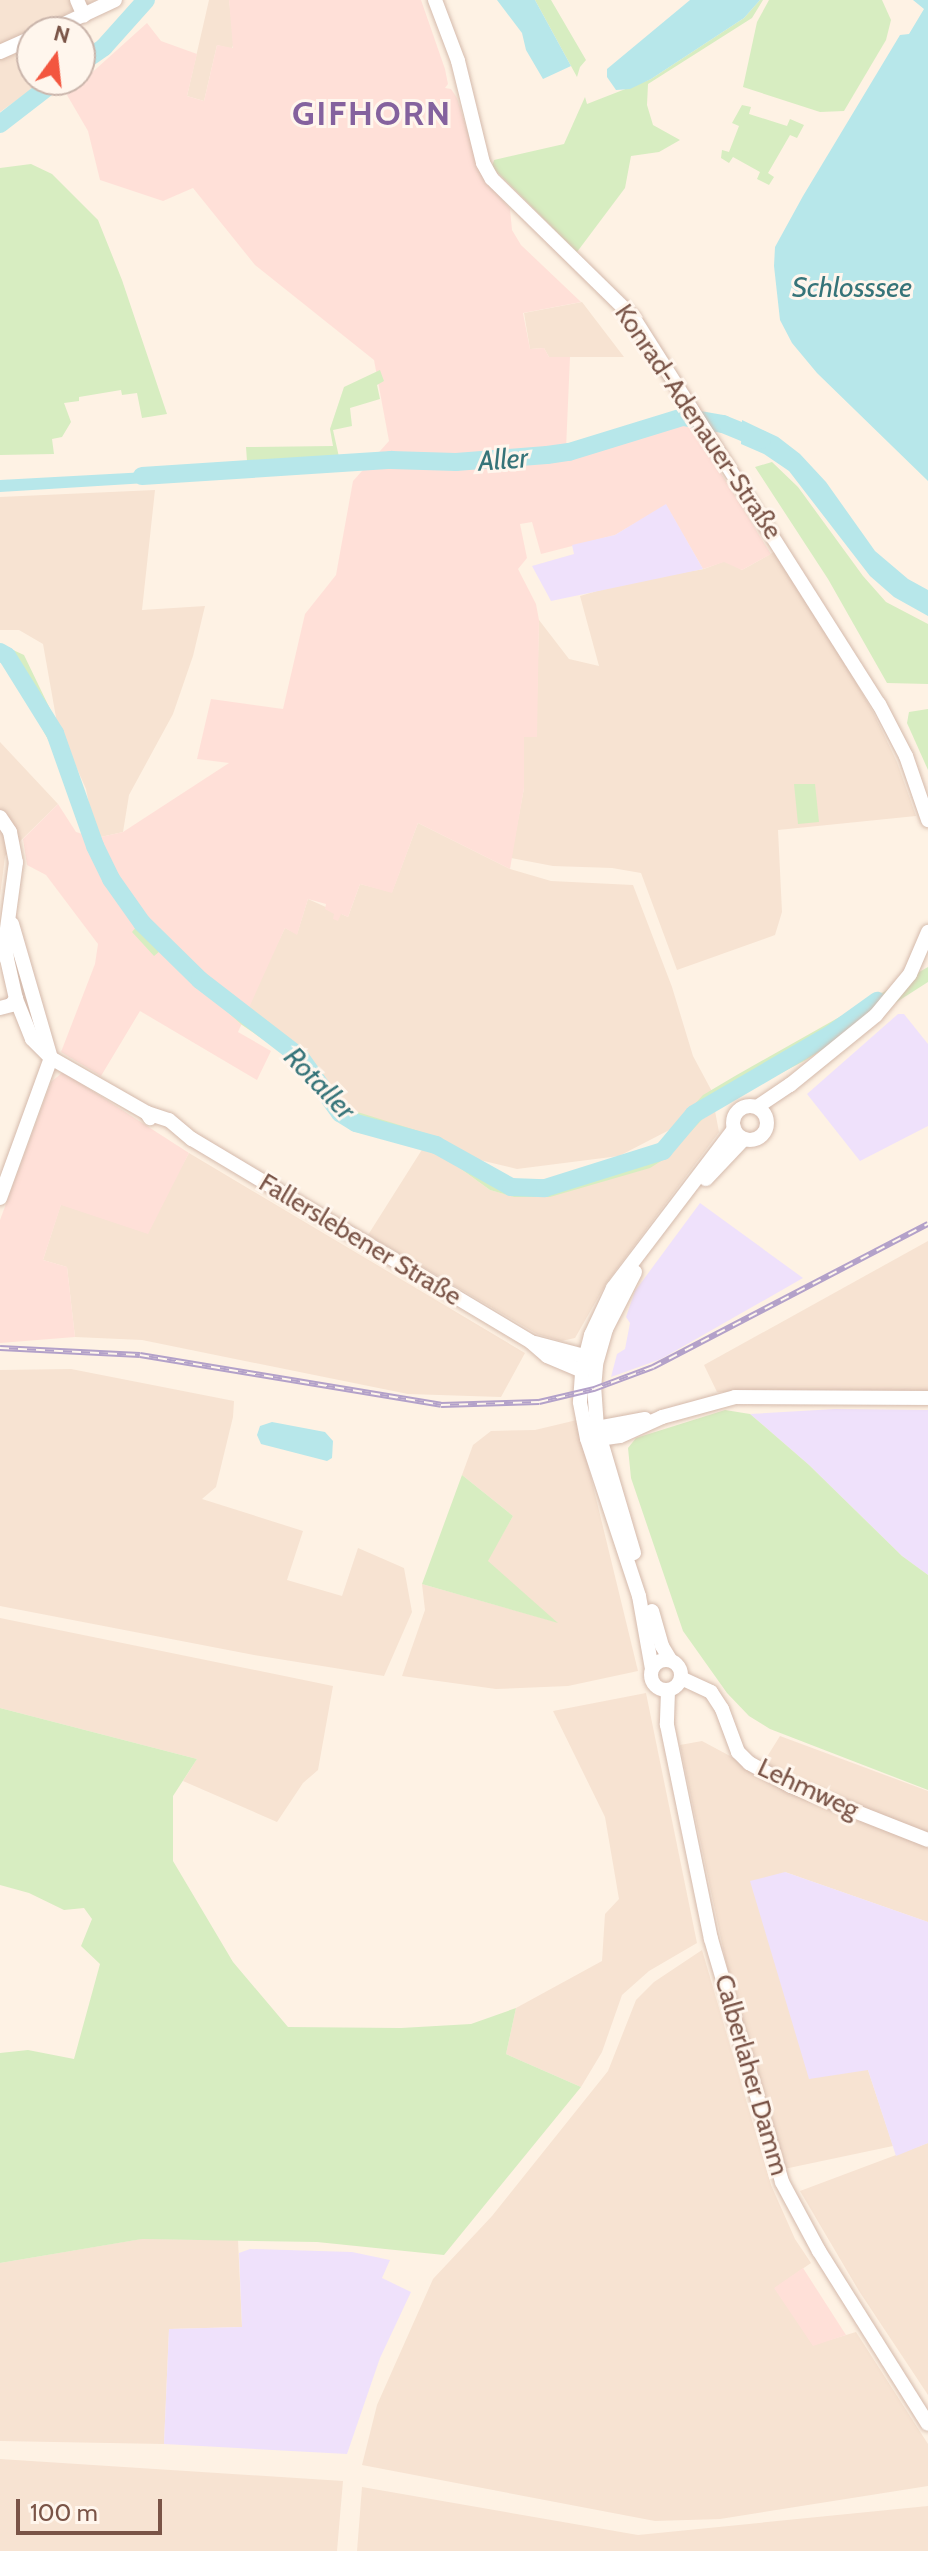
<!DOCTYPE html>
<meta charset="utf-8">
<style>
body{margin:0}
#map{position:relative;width:928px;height:2551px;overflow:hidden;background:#fef2e4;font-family:Cabin,sans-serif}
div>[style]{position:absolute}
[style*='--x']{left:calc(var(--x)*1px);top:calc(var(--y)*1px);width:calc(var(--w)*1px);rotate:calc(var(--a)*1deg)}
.residential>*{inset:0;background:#f7e3d2}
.commercial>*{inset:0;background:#ffe0d8}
.education>*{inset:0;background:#efe1fb}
.green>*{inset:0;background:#d7edc1}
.water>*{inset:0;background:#b7e7ea}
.river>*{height:18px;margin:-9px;padding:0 9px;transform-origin:9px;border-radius:9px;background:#b7e7ea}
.roads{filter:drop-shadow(0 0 2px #d4baac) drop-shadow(0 0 2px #d4baac)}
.minor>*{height:14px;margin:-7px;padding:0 7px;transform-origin:7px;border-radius:7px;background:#fff}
.minor>.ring{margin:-7px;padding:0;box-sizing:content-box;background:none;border:14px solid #fff;border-radius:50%}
.rail>*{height:6px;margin-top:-3px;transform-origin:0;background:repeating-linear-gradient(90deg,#fff6ed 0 9px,#b3a1c9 0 18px);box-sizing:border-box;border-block:2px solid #b3a1c9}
span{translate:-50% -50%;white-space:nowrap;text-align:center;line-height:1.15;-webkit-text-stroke:6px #fff6ed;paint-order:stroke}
.street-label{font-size:26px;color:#7a5447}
.water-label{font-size:28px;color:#367479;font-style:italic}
.district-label{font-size:34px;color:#84629e;font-weight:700;letter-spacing:2px}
.north{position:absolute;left:16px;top:16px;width:80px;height:80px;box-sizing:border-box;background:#fff6ed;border:2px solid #cab5ab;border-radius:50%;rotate:15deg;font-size:22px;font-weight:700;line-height:32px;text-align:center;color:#7a5447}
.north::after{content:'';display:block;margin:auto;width:28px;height:36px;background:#f3563f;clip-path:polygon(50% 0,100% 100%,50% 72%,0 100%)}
.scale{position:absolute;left:16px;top:2499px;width:146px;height:36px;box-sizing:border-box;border:4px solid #7a5447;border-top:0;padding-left:10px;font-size:24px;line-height:28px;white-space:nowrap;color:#7a5447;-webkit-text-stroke:6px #fff6ed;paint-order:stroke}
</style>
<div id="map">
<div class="residential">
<div style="clip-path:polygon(0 0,97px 0,66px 14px,74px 32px,32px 32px,32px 80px,45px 80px,0 112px)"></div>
<div style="clip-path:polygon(209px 0,229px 0,234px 41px,232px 49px,217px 45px,204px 101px,187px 96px)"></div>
<div style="clip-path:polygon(582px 302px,624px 357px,549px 357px,544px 348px,530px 349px,524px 313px)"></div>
<div style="clip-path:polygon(155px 490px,142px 610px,205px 606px,193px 656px,173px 714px,129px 795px,123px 832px,96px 838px,86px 789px,57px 723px,43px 644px,19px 630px,0 630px,0 497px)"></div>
<div style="clip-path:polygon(774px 552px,825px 628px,874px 714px,897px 762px,916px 816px,778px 830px,782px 912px,775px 935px,677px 970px,641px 873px,612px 868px,553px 866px,511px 858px,524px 788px,524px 736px,536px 737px,539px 620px,569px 659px,599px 666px,580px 596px,628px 582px,704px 569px,725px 561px,742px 570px)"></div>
<div style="clip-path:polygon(0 742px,58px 804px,5px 856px,0 896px)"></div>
<div style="clip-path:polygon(418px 823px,510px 869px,551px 881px,633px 885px,672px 987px,693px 1056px,716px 1099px,679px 1125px,619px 1156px,517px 1169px,430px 1148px,351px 1111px,308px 1055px,247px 1006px,285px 928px,297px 934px,308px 899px,348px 917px,360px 884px,392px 892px)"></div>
<div style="clip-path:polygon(715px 1111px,719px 1132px,607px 1282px,575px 1338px,561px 1341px,537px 1334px,368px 1235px,423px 1148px,443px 1156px,490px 1190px,515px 1197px,666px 1158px,698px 1122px)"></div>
<div style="clip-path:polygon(189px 1153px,525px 1353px,501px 1397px,408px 1394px,142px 1340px,75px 1337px,67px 1267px,43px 1260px,61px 1204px,169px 1189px)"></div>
<div style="clip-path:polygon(928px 1241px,928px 1391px,717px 1392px,704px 1365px)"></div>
<div style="clip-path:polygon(71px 1369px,234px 1401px,233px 1417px,216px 1487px,202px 1499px,303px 1531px,287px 1580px,342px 1596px,358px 1548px,404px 1568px,412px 1612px,384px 1676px,254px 1655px,0 1606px,0 1370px)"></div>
<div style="clip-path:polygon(577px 1420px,638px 1671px,568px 1686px,496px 1689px,402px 1676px,425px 1610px,422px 1584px,556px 1622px,487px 1561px,513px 1516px,462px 1475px,473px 1445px,491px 1431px,535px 1430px)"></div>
<div style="clip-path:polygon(0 1618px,333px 1686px,318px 1770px,303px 1783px,277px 1822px,183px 1781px,197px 1759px,0 1708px)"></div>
<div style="clip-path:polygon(646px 1693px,697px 1943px,649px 1971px,622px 1995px,602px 2052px,581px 2087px,506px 2054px,516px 2008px,602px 1961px,605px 1914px,619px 1899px,605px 1817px,553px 1711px)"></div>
<div style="clip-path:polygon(780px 1736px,928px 1791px,928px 1922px,785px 1872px,868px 2070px,893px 2146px,784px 2169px,727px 1967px,680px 1745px,702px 1741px,758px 1771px)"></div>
<div style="clip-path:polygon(702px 1950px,771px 2185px,795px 2239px,811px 2263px,775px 2288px,813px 2345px,856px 2332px,928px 2444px,928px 2486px,720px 2519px,655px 2521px,362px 2465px,377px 2405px,433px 2279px,492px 2216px,608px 2071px,636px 2000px,654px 1982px)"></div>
<div style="clip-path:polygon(928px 2143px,928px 2395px,859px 2291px,800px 2191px)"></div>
<div style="clip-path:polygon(141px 2239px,238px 2240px,242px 2327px,169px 2329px,164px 2444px,0 2441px,0 2263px)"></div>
<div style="clip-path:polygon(0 2459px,343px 2481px,337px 2551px,0 2551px)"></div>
<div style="clip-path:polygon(362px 2487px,638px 2535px,928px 2506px,928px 2551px,357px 2551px)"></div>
</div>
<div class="commercial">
<div style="clip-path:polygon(229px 0,421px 0,445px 69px,448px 84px,445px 88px,451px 89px,457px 98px,481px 174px,510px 209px,512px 230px,521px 245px,581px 302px,523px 313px,530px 349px,544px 348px,549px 357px,570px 357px,566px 449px,521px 453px,522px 462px,567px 458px,688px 420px,771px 554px,742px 570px,724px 562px,703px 569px,666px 505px,615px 535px,541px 554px,532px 522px,520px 524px,527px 558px,518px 569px,536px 604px,539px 620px,537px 737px,524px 737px,524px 788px,510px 869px,418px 823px,392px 893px,360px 884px,348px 917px,341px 914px,338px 921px,333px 919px,334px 914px,325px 909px,326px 904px,308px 899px,297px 935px,285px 928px,238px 1032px,271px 1051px,257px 1080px,140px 1011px,101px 1076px,61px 1052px,95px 964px,98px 944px,46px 875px,27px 865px,23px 839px,58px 804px,76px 832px,96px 838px,123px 832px,229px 763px,197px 759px,211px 699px,283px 709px,305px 614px,336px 575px,353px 481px,389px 441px,374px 360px,255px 265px,193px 188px,163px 201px,100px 180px,88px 131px,67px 95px,147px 23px,161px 41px,197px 54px,187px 96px,204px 101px,217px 45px,233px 48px)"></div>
<div style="clip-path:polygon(63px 1072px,189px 1153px,148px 1234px,61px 1205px,43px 1260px,67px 1267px,75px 1337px,0 1343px,0 1220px,51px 1082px)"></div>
<div style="clip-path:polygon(803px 2268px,846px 2335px,813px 2346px,774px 2288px)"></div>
</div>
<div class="education">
<div style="clip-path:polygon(666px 504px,703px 569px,551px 601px,532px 566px,574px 554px,572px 545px,615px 535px)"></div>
<div style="clip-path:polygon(898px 1014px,904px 1014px,928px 1044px,928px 1126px,860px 1161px,807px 1094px)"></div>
<div style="clip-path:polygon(700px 1203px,803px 1278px,661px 1359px,611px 1377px,617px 1354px,625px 1349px,630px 1323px,626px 1317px,635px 1291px)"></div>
<div style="clip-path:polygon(835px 1409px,928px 1410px,928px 1575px,902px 1556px,809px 1465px,750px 1414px)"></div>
<div style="clip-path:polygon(785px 1872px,928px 1922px,928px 2143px,896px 2156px,868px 2070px,809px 2079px,750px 1881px)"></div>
<div style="clip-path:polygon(250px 2249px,352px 2252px,390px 2260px,382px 2278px,411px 2292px,380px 2358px,347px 2454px,164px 2444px,169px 2329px,242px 2327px,239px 2253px)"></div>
</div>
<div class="green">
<div style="clip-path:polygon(535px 0,551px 0,586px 60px,580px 67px,577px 77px)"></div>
<div style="clip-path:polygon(760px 0,763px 0,752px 18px,648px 84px,647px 105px,653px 125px,680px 140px,659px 152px,631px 156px,625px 188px,577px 252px,492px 167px,494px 160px,564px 144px,585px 97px,587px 104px,651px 79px,744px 18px)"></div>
<div style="clip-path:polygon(769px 0,882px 0,891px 20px,886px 40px,844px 111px,820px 112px,743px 87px,757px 22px)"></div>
<div style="clip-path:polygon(742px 105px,751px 107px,749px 114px,787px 126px,790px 119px,804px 125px,797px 138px,790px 135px,768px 173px,774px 177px,769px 185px,757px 179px,760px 172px,733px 157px,729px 163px,721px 158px,722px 150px,729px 152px,739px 126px,732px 123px)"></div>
<div style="clip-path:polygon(31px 164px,52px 174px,98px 220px,122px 280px,167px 414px,142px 418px,137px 393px,122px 395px,121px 390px,79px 397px,79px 401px,64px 403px,71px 422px,62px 437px,52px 439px,54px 454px,0 455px,0 168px)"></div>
<div style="clip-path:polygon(380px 370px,384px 381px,377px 385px,380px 399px,350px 408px,352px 426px,333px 430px,339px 457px,247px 461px,246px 447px,333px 446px,330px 429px,344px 387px)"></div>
<div style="clip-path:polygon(772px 462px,798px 487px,863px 576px,886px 602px,928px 624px,928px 684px,887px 683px,828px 579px,755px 467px)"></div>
<div style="clip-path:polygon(0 644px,24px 655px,66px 742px,101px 849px,126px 893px,147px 921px,184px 960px,310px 1060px,338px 1100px,351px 1110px,438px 1137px,499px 1178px,525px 1184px,587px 1170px,656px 1147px,703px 1095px,735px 1076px,928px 967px,928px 982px,806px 1060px,712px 1109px,666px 1158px,650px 1168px,550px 1197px,514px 1197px,490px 1190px,443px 1156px,423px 1148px,356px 1132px,332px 1114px,292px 1059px,242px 1025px,160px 951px,154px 956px,132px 932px,137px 926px,108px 888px,91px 853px,51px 745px,12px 673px,0 660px)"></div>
<div style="clip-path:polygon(928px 709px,928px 770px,907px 723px,909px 712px)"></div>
<div style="clip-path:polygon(794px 784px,815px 784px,819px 822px,798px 824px)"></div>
<div style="clip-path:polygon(725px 1410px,750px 1414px,809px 1465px,902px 1556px,928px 1575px,928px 1790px,770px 1729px,749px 1716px,727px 1693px,683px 1631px,631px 1478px,628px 1448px,636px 1438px)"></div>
<div style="clip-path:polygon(462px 1475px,513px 1516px,488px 1561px,558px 1623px,422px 1584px)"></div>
<div style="clip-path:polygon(0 1708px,197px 1759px,173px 1796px,173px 1861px,233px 1962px,288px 2027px,401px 2028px,471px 2024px,516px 2008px,506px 2054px,581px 2087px,444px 2255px,317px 2242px,142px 2239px,0 2263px,0 2053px,28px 2050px,74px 2059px,100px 1964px,81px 1946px,92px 1919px,84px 1908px,64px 1910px,29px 1893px,0 1885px)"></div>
</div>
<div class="water">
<div style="clip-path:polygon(497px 0,535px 0,571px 66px,543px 79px,526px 50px,522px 33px)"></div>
<div style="clip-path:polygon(690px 0,760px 0,744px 18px,651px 79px,630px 89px,616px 90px,607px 77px,607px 69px)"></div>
<div style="clip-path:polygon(913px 0,928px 0,928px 481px,817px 373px,792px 343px,780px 320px,774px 266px,775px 247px,803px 196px,900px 35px,909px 34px,924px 9px)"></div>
<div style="clip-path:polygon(742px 420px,778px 437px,800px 454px,826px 482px,875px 551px,908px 579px,928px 590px,928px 616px,894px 597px,870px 576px,789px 471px,764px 454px,741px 444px)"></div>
<div style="clip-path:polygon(165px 471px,163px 482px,0 492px,0 480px)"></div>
<div style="clip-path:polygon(272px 1422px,325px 1432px,333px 1441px,332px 1458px,327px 1461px,261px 1444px,257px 1435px,260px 1426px)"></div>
</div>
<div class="river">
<div style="--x:80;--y:64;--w:29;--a:-35"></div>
<div style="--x:104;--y:47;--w:63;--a:-48.2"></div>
<div style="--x:0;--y:124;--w:72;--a:-37.7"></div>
<div style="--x:142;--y:476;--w:250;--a:-3.7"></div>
<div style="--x:391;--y:460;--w:65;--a:1.8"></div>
<div style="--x:456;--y:462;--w:91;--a:-4.4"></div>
<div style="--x:547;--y:455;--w:22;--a:-8"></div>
<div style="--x:569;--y:452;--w:119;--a:-17.1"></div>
<div style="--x:683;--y:417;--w:41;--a:9.9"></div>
<div style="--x:723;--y:424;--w:42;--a:22.3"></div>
<div style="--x:0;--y:652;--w:8;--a:30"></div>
<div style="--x:7;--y:656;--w:91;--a:58.1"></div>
<div style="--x:55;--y:733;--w:120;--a:70.5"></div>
<div style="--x:95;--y:846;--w:37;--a:64"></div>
<div style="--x:111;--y:879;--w:54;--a:54.8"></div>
<div style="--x:142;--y:923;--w:81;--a:44.5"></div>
<div style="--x:200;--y:980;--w:126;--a:37.6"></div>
<div style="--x:300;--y:1057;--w:69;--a:54.5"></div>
<div style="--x:340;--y:1113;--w:19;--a:32"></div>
<div style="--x:356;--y:1123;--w:83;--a:15.4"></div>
<div style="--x:436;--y:1145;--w:86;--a:29.2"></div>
<div style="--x:511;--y:1187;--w:34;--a:2"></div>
<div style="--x:545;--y:1188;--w:124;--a:-17.4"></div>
<div style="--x:663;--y:1151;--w:48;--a:-50"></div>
<div style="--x:694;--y:1114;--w:159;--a:-30.3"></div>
<div style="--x:831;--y:1034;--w:57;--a:-35.7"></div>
</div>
<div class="roads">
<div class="minor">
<div style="--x:77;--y:0;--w:17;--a:66"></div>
<div style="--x:435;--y:0;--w:65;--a:69.3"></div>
<div style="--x:458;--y:61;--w:105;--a:76.2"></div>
<div style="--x:483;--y:163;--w:18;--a:61"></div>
<div style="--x:492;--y:179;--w:197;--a:44.4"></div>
<div style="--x:633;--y:317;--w:459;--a:57.6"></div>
<div style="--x:879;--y:704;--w:59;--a:62.6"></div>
<div style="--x:906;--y:756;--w:68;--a:71"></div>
<div style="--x:47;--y:32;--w:75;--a:-25.2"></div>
<div style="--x:0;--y:52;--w:35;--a:-24"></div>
<div style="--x:0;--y:817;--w:18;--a:56"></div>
<div style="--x:10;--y:832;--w:31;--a:79"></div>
<div style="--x:16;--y:862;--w:75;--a:97.7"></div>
<div style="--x:6;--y:936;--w:23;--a:88"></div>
<div style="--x:7;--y:959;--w:41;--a:77.3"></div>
<div style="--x:16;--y:999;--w:43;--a:68.2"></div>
<div style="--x:32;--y:1039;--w:27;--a:45"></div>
<div style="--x:51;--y:1058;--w:111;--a:29.8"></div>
<div style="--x:147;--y:1113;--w:6;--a:59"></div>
<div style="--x:12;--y:924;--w:140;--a:73.8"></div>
<div style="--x:0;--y:1008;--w:11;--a:-15"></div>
<div style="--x:11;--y:1005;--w:8;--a:-50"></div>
<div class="ring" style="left:733px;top:1106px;width:20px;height:20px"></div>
<div style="--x:757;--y:1107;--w:40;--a:-34"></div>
<div style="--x:790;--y:1085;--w:111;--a:-39.1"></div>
<div style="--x:876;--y:1015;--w:53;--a:-50.3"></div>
<div style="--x:910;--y:974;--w:46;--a:-66.8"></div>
<div style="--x:147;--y:1113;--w:23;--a:18"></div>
<div style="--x:169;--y:1120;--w:30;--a:40"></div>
<div style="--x:192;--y:1139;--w:395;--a:30.9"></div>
<div style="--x:531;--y:1342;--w:21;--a:41"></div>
<div style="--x:547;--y:1356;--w:38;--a:23"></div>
<div style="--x:706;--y:1179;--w:55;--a:-46.5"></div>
<div style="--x:0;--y:1198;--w:149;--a:-70"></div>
<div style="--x:535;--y:1343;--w:51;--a:14.9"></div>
<div style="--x:584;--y:1356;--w:9;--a:36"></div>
<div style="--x:597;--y:1428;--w:49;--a:-10.6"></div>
<div style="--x:592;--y:1440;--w:28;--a:-8"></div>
<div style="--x:620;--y:1436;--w:46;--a:-24.3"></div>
<div style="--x:662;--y:1417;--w:76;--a:-15.3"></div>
<div style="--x:735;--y:1397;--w:193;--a:0.3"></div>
<div style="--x:634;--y:1553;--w:130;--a:-106.5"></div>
<div style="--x:597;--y:1428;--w:39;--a:-94"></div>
<div style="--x:594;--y:1389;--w:25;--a:-85"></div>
<div style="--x:596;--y:1364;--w:36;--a:-74"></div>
<div style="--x:606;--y:1329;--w:64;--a:-63"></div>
<div style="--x:652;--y:1611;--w:36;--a:74"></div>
<div style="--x:662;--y:1646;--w:17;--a:59"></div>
<div class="ring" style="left:651px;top:1660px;width:16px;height:16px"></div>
<div style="--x:652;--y:1669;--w:74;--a:-100.1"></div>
<div style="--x:639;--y:1596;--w:165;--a:-108.3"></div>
<div style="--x:587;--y:1439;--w:38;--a:-101"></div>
<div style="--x:580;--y:1402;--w:31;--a:-86"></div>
<div style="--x:582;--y:1371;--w:37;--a:-76"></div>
<div style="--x:591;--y:1335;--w:52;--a:-64.9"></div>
<div style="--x:613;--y:1288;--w:200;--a:-52.7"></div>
<div style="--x:681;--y:1678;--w:33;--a:25"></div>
<div style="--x:711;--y:1692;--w:20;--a:57"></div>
<div style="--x:722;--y:1709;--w:46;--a:69.6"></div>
<div style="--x:738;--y:1752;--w:16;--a:45"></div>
<div style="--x:749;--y:1763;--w:48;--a:28.7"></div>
<div style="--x:791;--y:1786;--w:147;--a:21.5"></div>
<div style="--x:668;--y:1691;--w:34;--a:92"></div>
<div style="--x:667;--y:1725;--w:218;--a:78.4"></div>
<div style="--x:711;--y:1939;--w:253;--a:73.7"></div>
<div style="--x:782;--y:2182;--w:78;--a:61.8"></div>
<div style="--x:819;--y:2251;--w:204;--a:57.8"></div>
</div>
</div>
<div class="rail">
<div style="--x:0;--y:1348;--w:140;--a:2.9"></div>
<div style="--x:140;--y:1355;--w:305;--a:9.4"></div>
<div style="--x:441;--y:1405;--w:98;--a:-1.8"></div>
<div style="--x:539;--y:1402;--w:57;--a:-13.3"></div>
<div style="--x:594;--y:1389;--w:63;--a:-20.4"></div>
<div style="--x:653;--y:1367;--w:310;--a:-27.5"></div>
</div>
<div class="street-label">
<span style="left:698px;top:422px;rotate:56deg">Konrad-Adenauer-Straße</span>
<span style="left:360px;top:1240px;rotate:31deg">Fallerslebener Straße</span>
<span style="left:808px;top:1789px;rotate:25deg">Lehmweg</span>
<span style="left:751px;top:2075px;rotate:74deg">Calberlaher Damm</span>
</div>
<div class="water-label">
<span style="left:852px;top:287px">Schlosssee</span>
<span style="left:503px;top:459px;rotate:-4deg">Aller</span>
<span style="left:320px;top:1083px;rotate:46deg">Rotaller</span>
</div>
<div class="district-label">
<span style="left:372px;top:114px">GIFHORN</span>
</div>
<div class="north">N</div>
<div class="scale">100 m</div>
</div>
